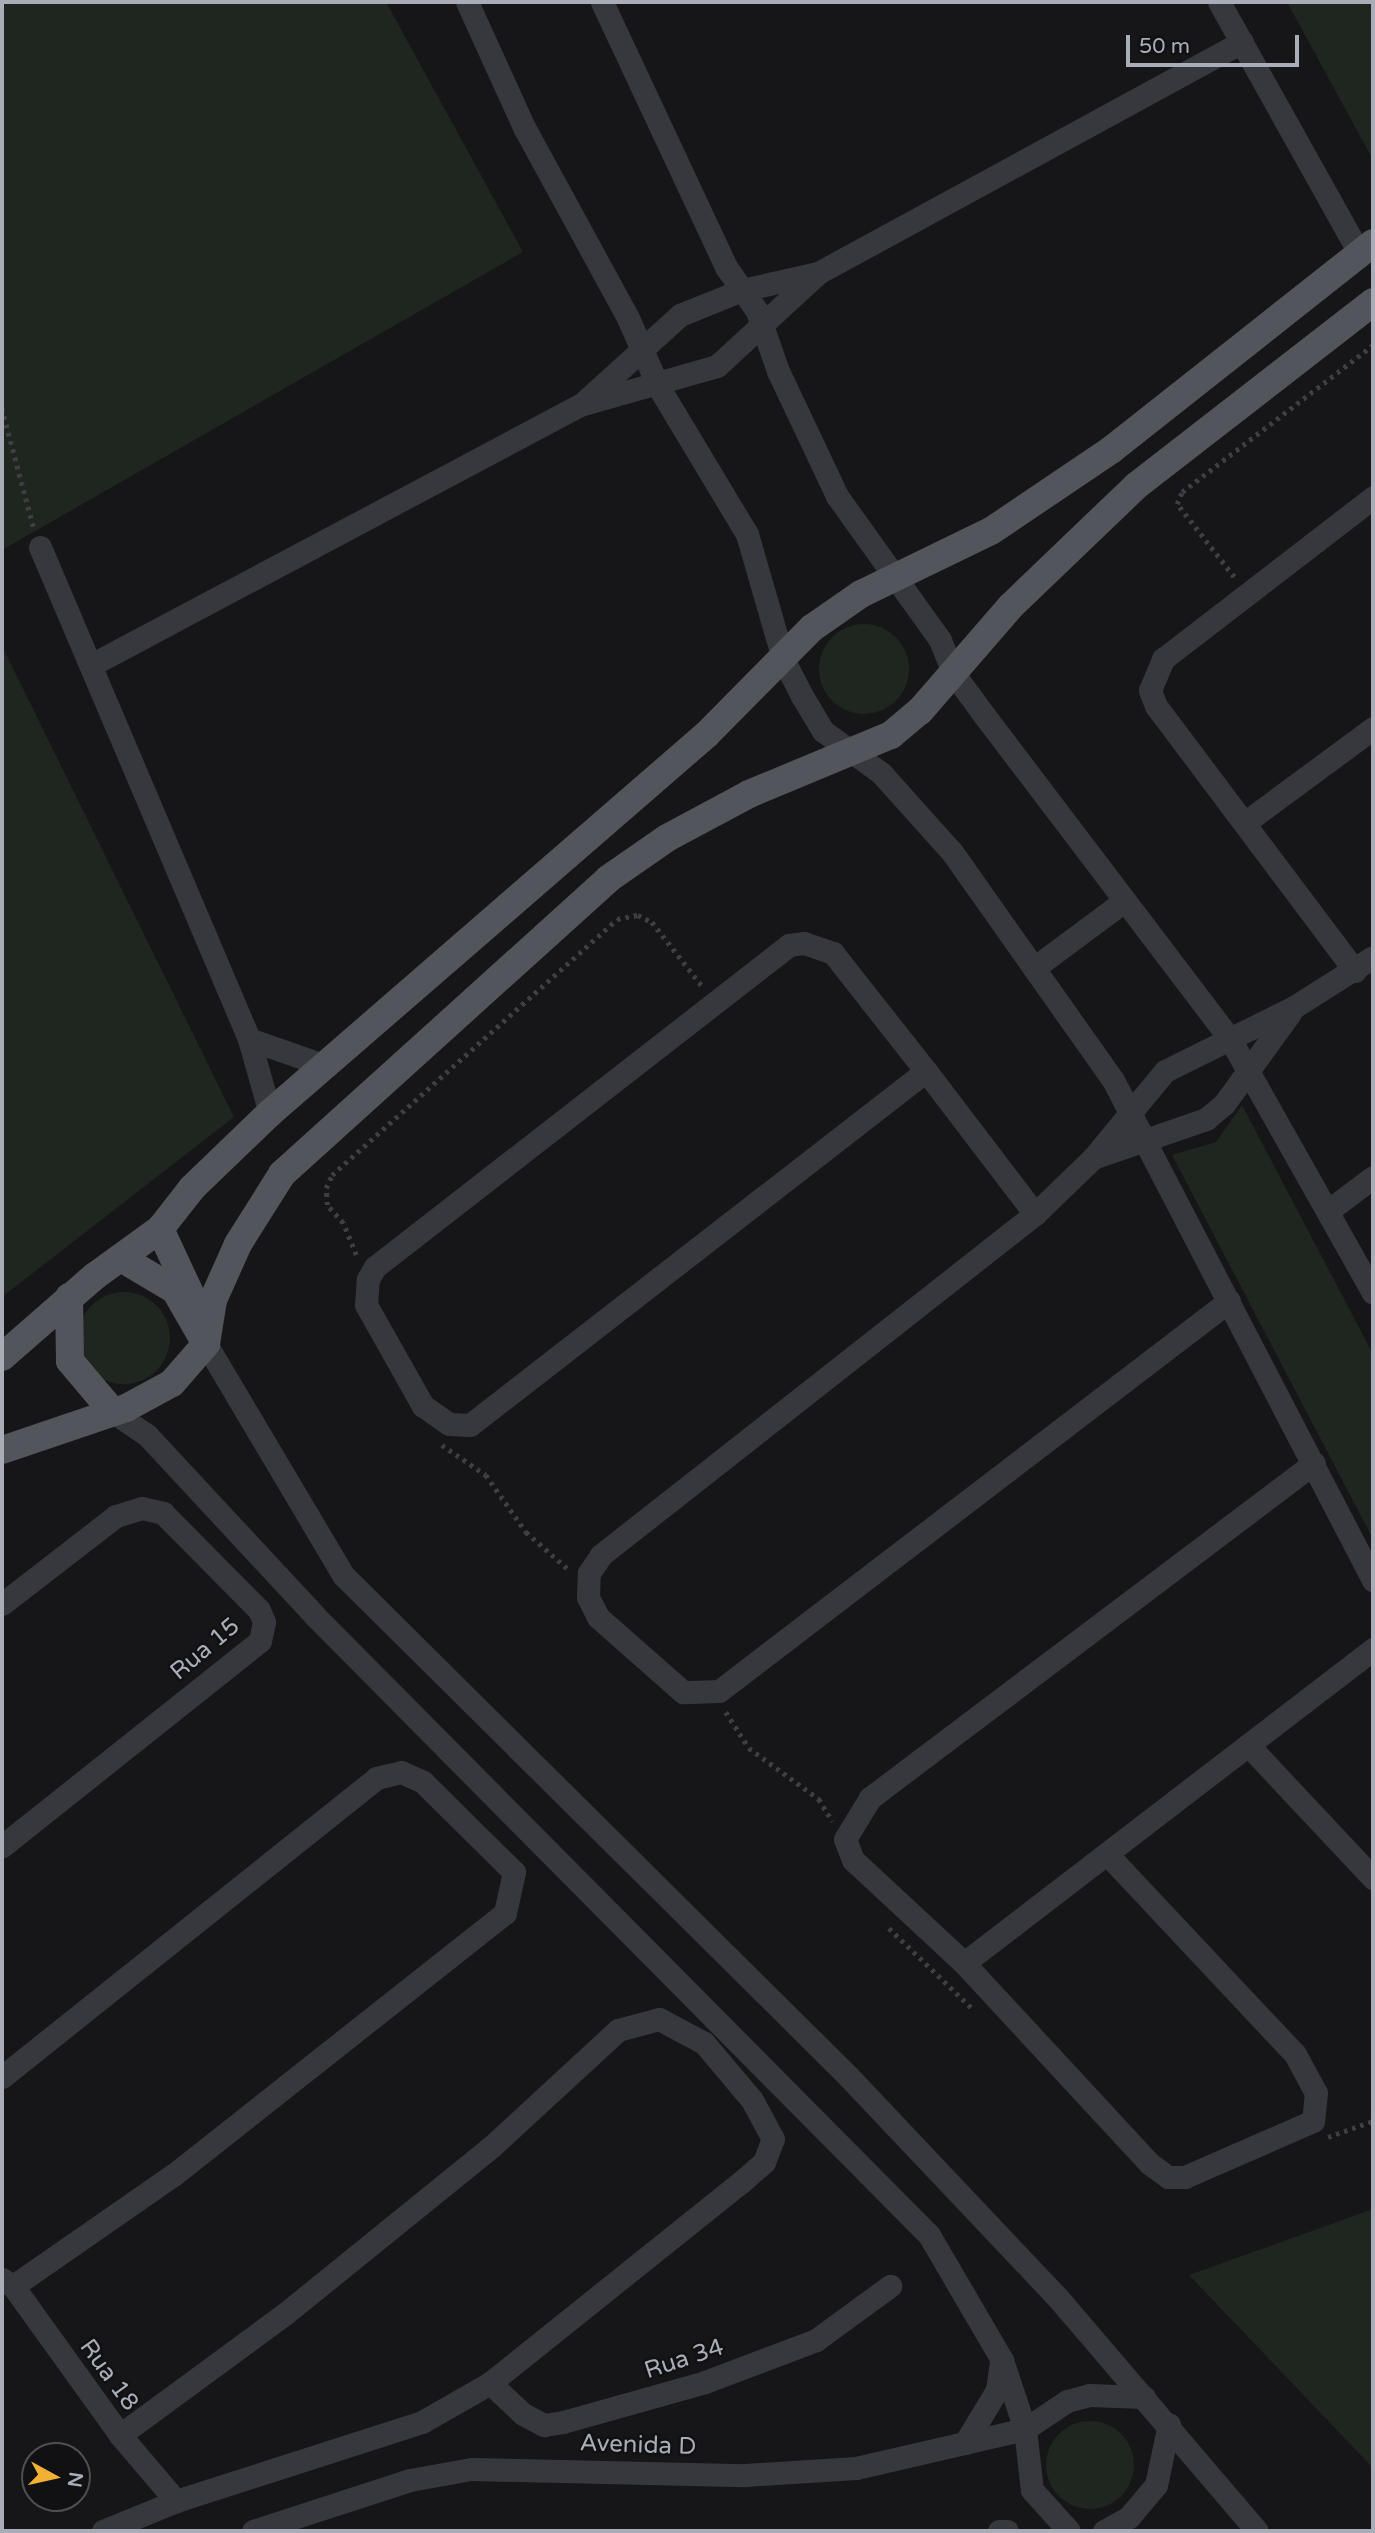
<!DOCTYPE html>
<style>
body{margin:0}
#map{position:relative;width:1375px;height:2533px;overflow:hidden;background:#161618;font-family:"Varela Round",sans-serif}
div>[style]{position:absolute}
[style*='--x']{left:calc(var(--x)*1px);top:calc(var(--y)*1px);width:calc(var(--w)*1px);rotate:calc(var(--a)*1deg)}
.green>*{inset:0;background:#1e261f}
.round{border-radius:50%}
.path>*{height:4.5px;margin-top:-2.25px;transform-origin:0;background:repeating-linear-gradient(90deg,#3d3f44 0 3.5px,transparent 0 8.5px)}
.minor>*{height:23px;margin:-11.5px;padding:0 11.5px;transform-origin:11.5px;border-radius:11.5px;background:#37383d}
.major>*{height:28px;margin:-14px;padding:0 14px;transform-origin:14px;border-radius:14px;background:#53555c}
span{translate:-50% -50%;white-space:nowrap;text-align:center;line-height:1.15;-webkit-text-stroke:5px #111113;paint-order:stroke}
.street-label{font-size:24px;color:#a8adb8}
.frame{position:absolute;inset:0;border:4px solid #a8adb8;pointer-events:none}
.north{position:absolute;left:21px;top:2442px;width:70px;height:70px;box-sizing:border-box;background:#111113;border:2px solid #4d4f55;border-radius:50%;rotate:98deg;font-size:19px;font-weight:700;line-height:28px;text-align:center;color:#a8adb8}
.north::after{content:'';display:block;margin:auto;width:24px;height:32px;background:#f2b134;clip-path:polygon(50% 0,100% 100%,50% 72%,0 100%)}
.scale{position:absolute;left:1126px;top:35px;width:173px;height:32px;box-sizing:border-box;border:4px solid #a8adb8;border-top:0;padding-left:9px;font-size:21px;line-height:24px;white-space:nowrap;color:#a8adb8;-webkit-text-stroke:5px #111113;paint-order:stroke}
</style>
<div id="map">
<div class="green">
<div style="clip-path:polygon(2px 2px,386px 2px,523px 252px,2px 550px)"></div>
<div style="clip-path:polygon(1287px 2px,1373px 2px,1373px 160px)"></div>
<div class="round" style="left:819px;top:624px;width:90px;height:90px"></div>
<div style="clip-path:polygon(2px 646px,234px 1117px,2px 1297px)"></div>
<div style="clip-path:polygon(1242px 1105px,1373px 1354px,1373px 1539px,1172px 1155px,1216px 1142px)"></div>
<div class="round" style="left:78px;top:1292px;width:92px;height:92px"></div>
<div style="clip-path:polygon(1373px 2209px,1373px 2468px,1189px 2275px)"></div>
<div class="round" style="left:1046px;top:2421px;width:88px;height:88px"></div>
</div>
<div class="path">
<div style="--x:2;--y:408;--w:125;--a:75.2"></div>
<div style="--x:1234;--y:577;--w:93;--a:-128"></div>
<div style="--x:1177;--y:504;--w:13;--a:-67"></div>
<div style="--x:1182;--y:492;--w:241;--a:-37.6"></div>
<div style="--x:356;--y:1255;--w:35;--a:-112"></div>
<div style="--x:343;--y:1223;--w:24;--a:-132"></div>
<div style="--x:327;--y:1205;--w:17;--a:-93"></div>
<div style="--x:326;--y:1188;--w:14;--a:-65"></div>
<div style="--x:332;--y:1175;--w:383;--a:-41.9"></div>
<div style="--x:617;--y:919;--w:21;--a:-11"></div>
<div style="--x:638;--y:915;--w:16;--a:27"></div>
<div style="--x:652;--y:922;--w:83;--a:51.9"></div>
<div style="--x:442;--y:1445;--w:53;--a:34.3"></div>
<div style="--x:486;--y:1475;--w:70;--a:54.9"></div>
<div style="--x:526;--y:1532;--w:56;--a:41.4"></div>
<div style="--x:726;--y:1712;--w:43;--a:57.4"></div>
<div style="--x:749;--y:1748;--w:87;--a:36.1"></div>
<div style="--x:819;--y:1799;--w:26;--a:59"></div>
<div style="--x:889;--y:1928;--w:117;--a:44"></div>
<div style="--x:1328;--y:2137;--w:48;--a:-19.6"></div>
</div>
<div class="minor">
<div style="--x:467;--y:2;--w:140;--a:65.5"></div>
<div style="--x:525;--y:129;--w:215;--a:61.4"></div>
<div style="--x:628;--y:318;--w:74;--a:66.2"></div>
<div style="--x:658;--y:386;--w:173;--a:59"></div>
<div style="--x:747;--y:534;--w:130;--a:73.9"></div>
<div style="--x:783;--y:659;--w:42;--a:62.8"></div>
<div style="--x:802;--y:696;--w:41;--a:59"></div>
<div style="--x:823;--y:731;--w:72;--a:35.9"></div>
<div style="--x:881;--y:773;--w:106;--a:48.1"></div>
<div style="--x:952;--y:852;--w:279;--a:54.8"></div>
<div style="--x:1113;--y:1080;--w:564;--a:62.53"></div>
<div style="--x:602;--y:2;--w:293;--a:64.9"></div>
<div style="--x:726;--y:267;--w:54;--a:54.8"></div>
<div style="--x:757;--y:311;--w:64;--a:70.7"></div>
<div style="--x:778;--y:371;--w:138;--a:64.7"></div>
<div style="--x:837;--y:496;--w:177;--a:54.4"></div>
<div style="--x:940;--y:640;--w:37;--a:68"></div>
<div style="--x:954;--y:674;--w:51;--a:53.8"></div>
<div style="--x:984;--y:715;--w:407;--a:52.8"></div>
<div style="--x:1230;--y:1039;--w:291;--a:60.6"></div>
<div style="--x:1219;--y:2;--w:289;--a:60.8"></div>
<div style="--x:583;--y:403;--w:131;--a:-42.2"></div>
<div style="--x:680;--y:315;--w:67;--a:-22"></div>
<div style="--x:742;--y:290;--w:78;--a:-12.6"></div>
<div style="--x:40;--y:547;--w:535;--a:66.98"></div>
<div style="--x:249;--y:1039;--w:77;--a:74.2"></div>
<div style="--x:93;--y:664;--w:552;--a:-28.01"></div>
<div style="--x:580;--y:405;--w:142;--a:-15.9"></div>
<div style="--x:717;--y:366;--w:137;--a:-42.6"></div>
<div style="--x:818;--y:273;--w:483;--a:-28.6"></div>
<div style="--x:1247;--y:821;--w:157;--a:-36.4"></div>
<div style="--x:1034;--y:968;--w:111;--a:-36.6"></div>
<div style="--x:1355;--y:971;--w:331;--a:-126.9"></div>
<div style="--x:1156;--y:706;--w:17;--a:-111"></div>
<div style="--x:1150;--y:690;--w:34;--a:-67"></div>
<div style="--x:1163;--y:659;--w:265;--a:-37.6"></div>
<div style="--x:249;--y:1039;--w:82;--a:19.3"></div>
<div style="--x:926;--y:1071;--w:577;--a:142.18"></div>
<div style="--x:470;--y:1425;--w:21;--a:-177"></div>
<div style="--x:449;--y:1424;--w:32;--a:-145"></div>
<div style="--x:423;--y:1406;--w:116;--a:-119.4"></div>
<div style="--x:366;--y:1305;--w:26;--a:-86"></div>
<div style="--x:368;--y:1279;--w:14;--a:-60"></div>
<div style="--x:375;--y:1267;--w:524;--a:-37.87"></div>
<div style="--x:789;--y:945;--w:15;--a:-8"></div>
<div style="--x:804;--y:943;--w:31;--a:19"></div>
<div style="--x:833;--y:953;--w:150;--a:51.8"></div>
<div style="--x:926;--y:1071;--w:180;--a:52.7"></div>
<div style="--x:1093;--y:1158;--w:120;--a:-19"></div>
<div style="--x:1206;--y:1119;--w:23;--a:-40"></div>
<div style="--x:1224;--y:1104;--w:112;--a:-54"></div>
<div style="--x:1328;--y:1211;--w:56;--a:-37.1"></div>
<div style="--x:1229;--y:1301;--w:642;--a:142.59"></div>
<div style="--x:719;--y:1691;--w:36;--a:178"></div>
<div style="--x:683;--y:1692;--w:113;--a:-138.6"></div>
<div style="--x:598;--y:1617;--w:22;--a:-117"></div>
<div style="--x:588;--y:1597;--w:24;--a:-88"></div>
<div style="--x:589;--y:1573;--w:22;--a:-56"></div>
<div style="--x:601;--y:1555;--w:552;--a:-38.16"></div>
<div style="--x:1035;--y:1214;--w:81;--a:-44"></div>
<div style="--x:1093;--y:1158;--w:113;--a:-50.4"></div>
<div style="--x:1165;--y:1071;--w:144;--a:-26.4"></div>
<div style="--x:1294;--y:1007;--w:93;--a:-32.3"></div>
<div style="--x:206;--y:1344;--w:269;--a:59.3"></div>
<div style="--x:343;--y:1575;--w:711;--a:44.77"></div>
<div style="--x:848;--y:2076;--w:306;--a:46.6"></div>
<div style="--x:1058;--y:2298;--w:306;--a:49.5"></div>
<div style="--x:113;--y:1412;--w:41;--a:34.1"></div>
<div style="--x:147;--y:1435;--w:247;--a:47.1"></div>
<div style="--x:315;--y:1616;--w:872;--a:45.23"></div>
<div style="--x:929;--y:2235;--w:145;--a:59.7"></div>
<div style="--x:1002;--y:2360;--w:73;--a:71.6"></div>
<div style="--x:1025;--y:2429;--w:61;--a:83.5"></div>
<div style="--x:1032;--y:2490;--w:55;--a:47.9"></div>
<div style="--x:2;--y:1604;--w:144;--a:-37.7"></div>
<div style="--x:116;--y:1516;--w:27;--a:-17"></div>
<div style="--x:142;--y:1508;--w:22;--a:13"></div>
<div style="--x:163;--y:1513;--w:136;--a:45.3"></div>
<div style="--x:259;--y:1610;--w:13;--a:67"></div>
<div style="--x:264;--y:1622;--w:19;--a:102"></div>
<div style="--x:260;--y:1641;--w:330;--a:141.5"></div>
<div style="--x:1248;--y:1745;--w:183;--a:46.8"></div>
<div style="--x:1107;--y:1854;--w:274;--a:46.8"></div>
<div style="--x:1295;--y:2054;--w:44;--a:61.7"></div>
<div style="--x:1316;--y:2093;--w:28;--a:96"></div>
<div style="--x:1313;--y:2121;--w:140;--a:156.4"></div>
<div style="--x:1185;--y:2177;--w:17;--a:180"></div>
<div style="--x:1168;--y:2177;--w:22;--a:-144"></div>
<div style="--x:1150;--y:2164;--w:274;--a:-132.8"></div>
<div style="--x:964;--y:1963;--w:151;--a:-137.1"></div>
<div style="--x:853;--y:1860;--w:22;--a:-111"></div>
<div style="--x:845;--y:1839;--w:48;--a:-58.6"></div>
<div style="--x:870;--y:1798;--w:556;--a:-37.03"></div>
<div style="--x:964;--y:1963;--w:516;--a:-37.51"></div>
<div style="--x:2;--y:2077;--w:479;--a:-38.6"></div>
<div style="--x:376;--y:1778;--w:26;--a:-13"></div>
<div style="--x:401;--y:1772;--w:24;--a:24"></div>
<div style="--x:423;--y:1782;--w:128;--a:44.7"></div>
<div style="--x:514;--y:1872;--w:42;--a:102.4"></div>
<div style="--x:505;--y:1913;--w:423;--a:141.7"></div>
<div style="--x:173;--y:2175;--w:195;--a:145.2"></div>
<div style="--x:2;--y:2279;--w:13;--a:32"></div>
<div style="--x:13;--y:2286;--w:183;--a:54.3"></div>
<div style="--x:120;--y:2435;--w:87;--a:49.7"></div>
<div style="--x:490;--y:2383;--w:45;--a:43.2"></div>
<div style="--x:523;--y:2414;--w:24;--a:28"></div>
<div style="--x:544;--y:2425;--w:19;--a:-9"></div>
<div style="--x:563;--y:2422;--w:148;--a:-15.7"></div>
<div style="--x:705;--y:2382;--w:119;--a:-20.7"></div>
<div style="--x:816;--y:2340;--w:92;--a:-36.1"></div>
<div style="--x:965;--y:2443;--w:62;--a:-58.9"></div>
<div style="--x:997;--y:2390;--w:27;--a:-82"></div>
<div style="--x:103;--y:2531;--w:79;--a:-22.3"></div>
<div style="--x:176;--y:2501;--w:258;--a:-17.8"></div>
<div style="--x:422;--y:2422;--w:78;--a:-29.8"></div>
<div style="--x:490;--y:2383;--w:320;--a:-38.7"></div>
<div style="--x:740;--y:2183;--w:32;--a:-41"></div>
<div style="--x:764;--y:2162;--w:25;--a:-69"></div>
<div style="--x:773;--y:2139;--w:44;--a:-118.3"></div>
<div style="--x:752;--y:2100;--w:75;--a:-130.1"></div>
<div style="--x:704;--y:2043;--w:51;--a:-151.9"></div>
<div style="--x:659;--y:2019;--w:42;--a:165"></div>
<div style="--x:618;--y:2030;--w:173;--a:137.3"></div>
<div style="--x:491;--y:2147;--w:264;--a:141"></div>
<div style="--x:286;--y:2313;--w:206;--a:143.7"></div>
<div style="--x:253;--y:2531;--w:165;--a:-18"></div>
<div style="--x:410;--y:2480;--w:62;--a:-10.2"></div>
<div style="--x:471;--y:2469;--w:274;--a:1.3"></div>
<div style="--x:745;--y:2475;--w:111;--a:-3.6"></div>
<div style="--x:856;--y:2468;--w:173;--a:-13"></div>
<div style="--x:1025;--y:2429;--w:50;--a:-33.7"></div>
<div style="--x:1067;--y:2401;--w:23;--a:-15"></div>
<div style="--x:1089;--y:2395;--w:55;--a:2.1"></div>
<div style="--x:999;--y:2531;--w:8;--a:0"></div>
<div style="--x:1104;--y:2531;--w:29;--a:-29"></div>
<div style="--x:1129;--y:2517;--w:42;--a:-49.8"></div>
<div style="--x:1156;--y:2485;--w:62;--a:-78"></div>
</div>
<div class="major">
<div style="--x:160;--y:1229;--w:83;--a:65"></div>
<div style="--x:121;--y:1258;--w:63;--a:30.7"></div>
<div style="--x:175;--y:1290;--w:62;--a:60.1"></div>
<div style="--x:69;--y:1297;--w:64;--a:89.1"></div>
<div style="--x:70;--y:1361;--w:67;--a:49.9"></div>
<div style="--x:2;--y:1357;--w:123;--a:-41.1"></div>
<div style="--x:95;--y:1276;--w:80;--a:-35.9"></div>
<div style="--x:160;--y:1229;--w:52;--a:-52"></div>
<div style="--x:192;--y:1188;--w:108;--a:-43.9"></div>
<div style="--x:270;--y:1113;--w:578;--a:-40.93"></div>
<div style="--x:707;--y:734;--w:149;--a:-45.3"></div>
<div style="--x:812;--y:628;--w:60;--a:-34.8"></div>
<div style="--x:861;--y:594;--w:144;--a:-25.9"></div>
<div style="--x:991;--y:531;--w:145;--a:-34"></div>
<div style="--x:1111;--y:450;--w:334;--a:-38.3"></div>
<div style="--x:2;--y:1450;--w:131;--a:-18.7"></div>
<div style="--x:126;--y:1408;--w:52;--a:-28.5"></div>
<div style="--x:172;--y:1383;--w:52;--a:-48.9"></div>
<div style="--x:206;--y:1344;--w:45;--a:-81"></div>
<div style="--x:213;--y:1300;--w:61;--a:-65.9"></div>
<div style="--x:238;--y:1244;--w:83;--a:-57.8"></div>
<div style="--x:282;--y:1174;--w:440;--a:-42.1"></div>
<div style="--x:608;--y:879;--w:72;--a:-34.8"></div>
<div style="--x:667;--y:838;--w:93;--a:-28.2"></div>
<div style="--x:749;--y:794;--w:154;--a:-22.6"></div>
<div style="--x:891;--y:735;--w:38;--a:-40"></div>
<div style="--x:920;--y:711;--w:139;--a:-49.1"></div>
<div style="--x:1011;--y:606;--w:173;--a:-43.8"></div>
<div style="--x:1136;--y:486;--w:300;--a:-37.8"></div>
</div>
<div class="street-label">
<span style="left:205px;top:1649px;rotate:-40deg">Rua 15</span>
<span style="left:684px;top:2359px;rotate:-18deg">Rua 34</span>
<span style="left:109px;top:2375px;rotate:54deg">Rua 18</span>
<span style="left:638px;top:2445px;rotate:2deg">Avenida D</span>
</div>
<div class="frame"></div>
<div class="north">N</div>
<div class="scale">50 m</div>
</div>
